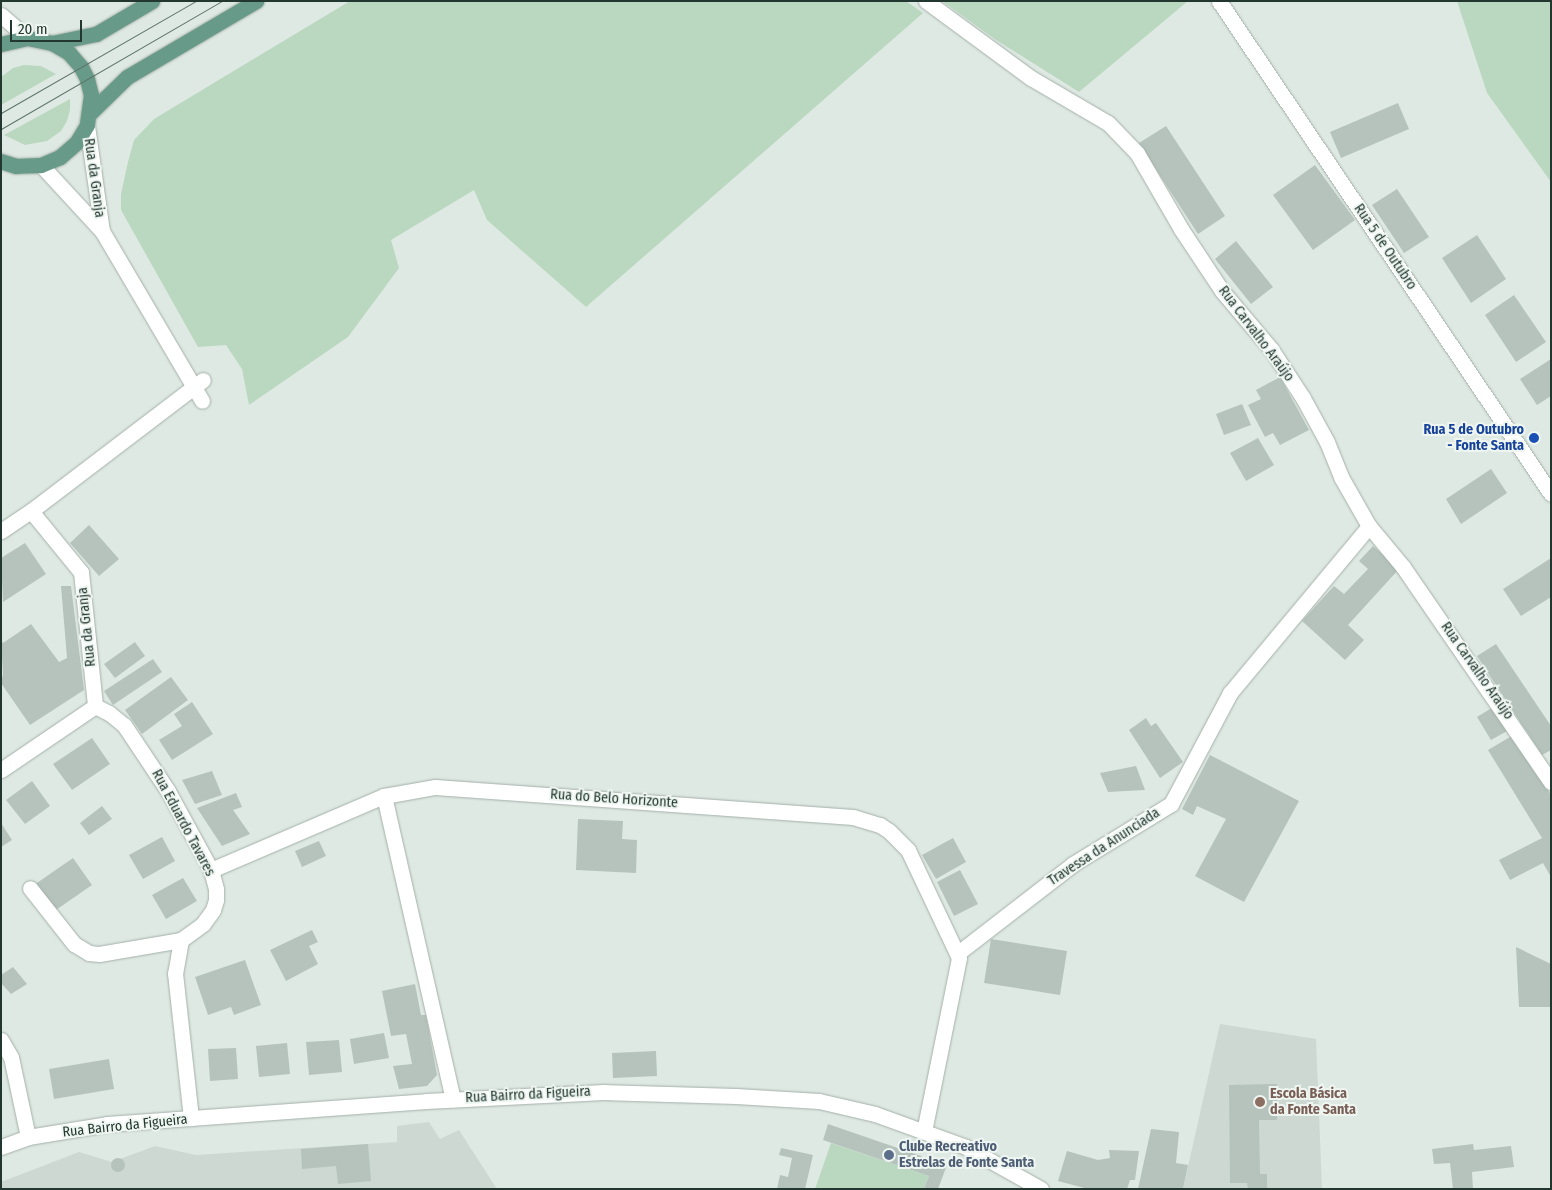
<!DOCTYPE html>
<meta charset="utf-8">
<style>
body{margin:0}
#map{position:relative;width:1552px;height:1190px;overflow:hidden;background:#dfe9e3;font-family:"Fira Sans Condensed",sans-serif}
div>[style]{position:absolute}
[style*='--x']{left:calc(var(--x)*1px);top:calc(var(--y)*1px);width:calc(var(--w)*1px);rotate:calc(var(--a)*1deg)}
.built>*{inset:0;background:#cdd8d2}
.green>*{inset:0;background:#bad8bf}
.building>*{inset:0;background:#b5c3bc}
.round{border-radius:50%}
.roads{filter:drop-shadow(0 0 1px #a3b0a9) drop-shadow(0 0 1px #a3b0a9)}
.minor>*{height:15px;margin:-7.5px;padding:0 7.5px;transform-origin:7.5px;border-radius:7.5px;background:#fff}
.primary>*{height:15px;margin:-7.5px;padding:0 7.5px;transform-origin:7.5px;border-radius:7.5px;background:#679a88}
.tram>*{height:1px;margin:-0.5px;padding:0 0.5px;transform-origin:0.5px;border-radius:0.5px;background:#5c736a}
.dots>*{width:14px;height:14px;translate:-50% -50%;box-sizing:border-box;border:2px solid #eff6f2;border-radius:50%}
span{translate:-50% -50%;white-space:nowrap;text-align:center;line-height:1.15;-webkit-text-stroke:4px #eff6f2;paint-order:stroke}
.street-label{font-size:14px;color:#22372f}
.transit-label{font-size:14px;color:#164399;font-weight:700}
.right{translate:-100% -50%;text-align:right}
.education-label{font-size:14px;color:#785e54;font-weight:700}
.left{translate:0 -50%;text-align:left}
.service-label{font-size:14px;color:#4e5e75;font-weight:700}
.frame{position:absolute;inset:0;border:2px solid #22372f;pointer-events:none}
.scale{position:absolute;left:10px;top:20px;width:72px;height:22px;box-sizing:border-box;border:2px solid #22372f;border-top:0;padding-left:6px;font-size:15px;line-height:18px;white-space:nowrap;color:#22372f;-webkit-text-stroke:4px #eff6f2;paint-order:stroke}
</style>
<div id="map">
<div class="built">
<div style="clip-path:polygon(1220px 1024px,1316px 1039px,1322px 1189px,1183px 1189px)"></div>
<div style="clip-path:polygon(429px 1122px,440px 1139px,459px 1130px,497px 1189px,1px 1189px,1px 1182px,79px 1152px,112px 1162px,155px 1146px,196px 1155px,397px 1142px,397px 1126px)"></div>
</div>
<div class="green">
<div style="clip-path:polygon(350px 1px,906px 1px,923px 13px,586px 307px,487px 220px,474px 190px,391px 240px,399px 268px,348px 337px,249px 405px,242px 369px,226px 345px,198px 347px,121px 210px,121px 194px,128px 162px,134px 140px,154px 119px)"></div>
<div style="clip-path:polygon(942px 1px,1188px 1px,1079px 92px,996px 40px)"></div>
<div style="clip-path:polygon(1457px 1px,1551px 1px,1551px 182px,1487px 93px)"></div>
<div style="clip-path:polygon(24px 65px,41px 66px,56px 74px,1px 105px,1px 77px,13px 68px)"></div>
<div style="clip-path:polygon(70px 99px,70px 110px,67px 121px,61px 131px,47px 141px,25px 145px,4px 135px)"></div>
<div style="clip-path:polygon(831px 1143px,929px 1176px,924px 1189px,815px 1189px)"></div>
</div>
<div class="building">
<div style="clip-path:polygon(1398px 103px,1409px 129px,1341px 158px,1330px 132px)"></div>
<div style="clip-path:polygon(1166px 126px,1225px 216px,1198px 234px,1139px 143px)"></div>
<div style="clip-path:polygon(1315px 165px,1355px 220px,1313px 250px,1273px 195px)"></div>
<div style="clip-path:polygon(1397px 189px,1429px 237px,1404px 253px,1372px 205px)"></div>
<div style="clip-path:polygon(1477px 235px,1506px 279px,1471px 303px,1442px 258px)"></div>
<div style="clip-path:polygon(1236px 241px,1273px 287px,1251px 304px,1215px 259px)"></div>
<div style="clip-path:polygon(1514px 295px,1546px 342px,1516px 362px,1485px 315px)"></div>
<div style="clip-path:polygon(1551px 359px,1551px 396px,1537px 405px,1520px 379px)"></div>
<div style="clip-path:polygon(1280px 377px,1309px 430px,1280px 445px,1273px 433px,1265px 437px,1248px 405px,1261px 399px,1256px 390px)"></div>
<div style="clip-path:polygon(1242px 404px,1251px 425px,1224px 435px,1216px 414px)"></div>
<div style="clip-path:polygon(1258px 438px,1274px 465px,1246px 481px,1230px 453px)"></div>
<div style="clip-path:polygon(1491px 469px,1507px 493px,1461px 524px,1446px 499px)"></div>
<div style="clip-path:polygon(89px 525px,119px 559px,99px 576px,70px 543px)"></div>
<div style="clip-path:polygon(25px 543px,46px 574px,3px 602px,1px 558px)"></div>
<div style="clip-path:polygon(1373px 546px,1399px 569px,1348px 625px,1364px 640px,1345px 660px,1302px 621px,1334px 586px,1344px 594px,1368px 569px,1359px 561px)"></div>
<div style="clip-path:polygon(1551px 558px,1551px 597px,1521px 616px,1503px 589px)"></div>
<div style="clip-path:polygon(61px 586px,71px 586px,84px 690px,30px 725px,1px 683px,3px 674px,1px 640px,3px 643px,31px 624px,59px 662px,67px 658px)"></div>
<div style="clip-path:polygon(135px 642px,145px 656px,115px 678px,104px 664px)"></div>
<div style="clip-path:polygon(1496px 644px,1551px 726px,1551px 750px,1542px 755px,1477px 656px)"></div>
<div style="clip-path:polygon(153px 659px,162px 672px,113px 705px,104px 691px)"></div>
<div style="clip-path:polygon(171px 677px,188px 700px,142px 734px,125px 710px)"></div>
<div style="clip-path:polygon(192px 702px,213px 734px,172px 760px,159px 740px,182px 726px,174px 714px)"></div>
<div style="clip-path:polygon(1495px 706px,1509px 730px,1491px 740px,1477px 717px)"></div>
<div style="clip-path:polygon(1146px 718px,1151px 726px,1156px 723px,1183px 762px,1160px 778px,1129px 730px)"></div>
<div style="clip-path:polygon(1515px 734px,1551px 795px,1551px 877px,1543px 863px,1510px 880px,1499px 860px,1542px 838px,1488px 750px)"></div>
<div style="clip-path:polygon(92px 738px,110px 764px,72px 790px,53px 764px)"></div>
<div style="clip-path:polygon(1210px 755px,1299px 801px,1244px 902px,1195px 876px,1226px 819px,1197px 806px,1193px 815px,1182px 809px)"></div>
<div style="clip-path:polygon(1136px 766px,1145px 790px,1108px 792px,1100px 773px)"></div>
<div style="clip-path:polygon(212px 771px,222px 795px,195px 804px,182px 780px)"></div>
<div style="clip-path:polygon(32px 781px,50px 806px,25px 824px,6px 800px)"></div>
<div style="clip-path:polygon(236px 793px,242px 807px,233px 810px,250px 834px,222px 846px,197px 808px)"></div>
<div style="clip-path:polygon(102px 806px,112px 819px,89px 835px,80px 823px)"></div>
<div style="clip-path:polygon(578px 819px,623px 821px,622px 839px,637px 840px,636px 873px,576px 870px)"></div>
<div style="clip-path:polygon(1px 823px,12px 840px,1px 847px)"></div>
<div style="clip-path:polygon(162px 837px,175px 861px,143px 879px,129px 855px)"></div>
<div style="clip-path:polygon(953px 838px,966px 862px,936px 879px,922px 855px)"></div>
<div style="clip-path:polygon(319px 841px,326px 856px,302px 867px,295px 851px)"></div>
<div style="clip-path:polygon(73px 858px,92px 885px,53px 912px,34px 885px)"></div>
<div style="clip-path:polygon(960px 870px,978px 904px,954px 916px,937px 882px)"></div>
<div style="clip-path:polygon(183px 878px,197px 901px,166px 919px,152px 895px)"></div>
<div style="clip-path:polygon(312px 930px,318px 942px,309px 946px,318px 964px,286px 981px,270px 950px)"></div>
<div style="clip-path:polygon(991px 939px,1067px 951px,1060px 995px,984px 983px)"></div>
<div style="clip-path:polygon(1516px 947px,1551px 964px,1551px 1007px,1519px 1007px)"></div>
<div style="clip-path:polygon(245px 960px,261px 1005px,234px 1015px,231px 1007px,208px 1015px,195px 977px)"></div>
<div style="clip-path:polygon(13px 967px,27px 984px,11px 994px,1px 983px,1px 975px)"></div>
<div style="clip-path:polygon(415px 984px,421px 1015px,426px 1015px,437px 1075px,427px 1086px,399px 1089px,393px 1066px,412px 1064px,406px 1034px,391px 1036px,382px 991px)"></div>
<div style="clip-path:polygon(384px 1033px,389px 1058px,354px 1064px,350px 1039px)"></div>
<div style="clip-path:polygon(339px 1040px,342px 1072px,309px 1075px,306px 1042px)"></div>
<div style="clip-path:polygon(287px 1043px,290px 1074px,259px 1077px,256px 1046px)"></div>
<div style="clip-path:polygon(236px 1048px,238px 1079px,210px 1081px,208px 1049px)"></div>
<div style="clip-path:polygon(656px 1051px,657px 1076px,613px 1078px,612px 1053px)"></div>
<div style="clip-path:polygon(109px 1059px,114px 1089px,54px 1099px,49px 1069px)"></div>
<div style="clip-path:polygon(1277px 1084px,1277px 1120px,1259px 1120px,1260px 1174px,1267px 1174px,1267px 1189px,1248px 1189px,1247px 1183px,1230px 1183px,1229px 1085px)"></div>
<div style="clip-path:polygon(828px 1124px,947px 1165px,938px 1189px,924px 1189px,929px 1176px,823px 1140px)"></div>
<div style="clip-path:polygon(1151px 1129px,1179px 1132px,1176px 1163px,1188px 1165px,1183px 1189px,1138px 1189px)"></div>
<div style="clip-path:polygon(368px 1144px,371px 1181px,338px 1184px,336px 1166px,302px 1169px,301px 1149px)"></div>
<div style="clip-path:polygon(1473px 1144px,1474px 1150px,1511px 1146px,1514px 1167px,1472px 1172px,1473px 1189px,1453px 1189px,1450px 1163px,1434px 1164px,1432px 1149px)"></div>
<div style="clip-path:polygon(781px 1148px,813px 1155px,805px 1189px,777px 1189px,780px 1175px,788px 1177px,792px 1158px,779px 1155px)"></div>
<div style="clip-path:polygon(1109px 1150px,1139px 1151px,1135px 1180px,1130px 1180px,1127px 1189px,1088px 1189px,1058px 1181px,1067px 1151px,1098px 1160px,1110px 1158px)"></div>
<div class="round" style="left:111px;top:1158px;width:14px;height:14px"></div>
</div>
<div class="roads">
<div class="minor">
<div style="--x:926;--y:1;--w:130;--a:36.3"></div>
<div style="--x:1031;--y:78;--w:89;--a:30.3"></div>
<div style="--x:1108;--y:123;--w:42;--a:46"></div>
<div style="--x:1137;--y:153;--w:88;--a:59.9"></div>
<div style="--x:1181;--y:229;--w:74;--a:56.5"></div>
<div style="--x:1222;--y:291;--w:76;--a:49.8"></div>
<div style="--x:1271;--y:349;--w:59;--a:56.9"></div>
<div style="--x:1303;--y:398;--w:50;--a:61.4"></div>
<div style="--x:1327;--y:442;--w:38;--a:68"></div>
<div style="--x:1341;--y:477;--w:56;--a:60.3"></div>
<div style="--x:1369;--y:526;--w:53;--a:50.3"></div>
<div style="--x:1403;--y:567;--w:261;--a:55.5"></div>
<div style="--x:1219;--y:1;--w:594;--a:56.04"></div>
<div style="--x:1;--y:15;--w:35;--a:41"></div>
<div style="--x:41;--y:165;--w:90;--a:47.3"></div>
<div style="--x:102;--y:231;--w:107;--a:-98.1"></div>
<div style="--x:102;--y:231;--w:197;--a:59.5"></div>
<div style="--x:31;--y:511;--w:79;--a:50.7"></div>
<div style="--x:81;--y:572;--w:135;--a:84"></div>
<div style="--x:1;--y:531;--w:36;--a:-34"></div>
<div style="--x:31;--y:511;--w:216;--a:-37.3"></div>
<div style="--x:1;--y:770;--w:114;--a:-34.2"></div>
<div style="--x:95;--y:706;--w:16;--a:27"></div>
<div style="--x:109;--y:713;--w:19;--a:39"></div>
<div style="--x:124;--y:725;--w:79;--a:56.3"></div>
<div style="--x:168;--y:791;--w:90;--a:61.4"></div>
<div style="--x:211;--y:870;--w:20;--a:75"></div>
<div style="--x:216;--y:889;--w:11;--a:90"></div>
<div style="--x:216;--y:900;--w:10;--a:107"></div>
<div style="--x:213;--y:910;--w:17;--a:126"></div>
<div style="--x:203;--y:924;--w:27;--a:144"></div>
<div style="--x:181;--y:940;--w:83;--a:170.3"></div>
<div style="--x:99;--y:954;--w:10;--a:-174"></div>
<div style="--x:89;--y:953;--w:17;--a:-149"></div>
<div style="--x:74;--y:944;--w:71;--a:-128.2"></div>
<div style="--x:384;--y:796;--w:311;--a:77.2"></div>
<div style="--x:211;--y:870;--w:188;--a:-23.2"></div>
<div style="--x:384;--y:796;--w:52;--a:-10"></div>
<div style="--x:435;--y:787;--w:419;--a:4.1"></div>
<div style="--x:853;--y:817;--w:28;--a:17"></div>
<div style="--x:880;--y:825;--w:11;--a:34"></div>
<div style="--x:889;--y:831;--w:27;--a:45"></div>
<div style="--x:908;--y:850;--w:119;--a:64.7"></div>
<div style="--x:959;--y:958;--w:177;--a:101.4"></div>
<div style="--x:181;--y:940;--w:34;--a:100"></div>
<div style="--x:175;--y:973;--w:146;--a:83.7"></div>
<div style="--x:958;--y:953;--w:145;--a:-37.7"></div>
<div style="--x:1073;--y:864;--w:115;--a:-31.5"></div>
<div style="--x:1171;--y:804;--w:126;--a:-62"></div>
<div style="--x:1230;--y:693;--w:217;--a:-50.2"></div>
<div style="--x:1;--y:1040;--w:20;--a:60"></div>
<div style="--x:11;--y:1057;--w:82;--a:78"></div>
<div style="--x:1;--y:1147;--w:29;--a:-20"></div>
<div style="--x:28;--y:1137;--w:80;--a:-9.3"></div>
<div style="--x:107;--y:1124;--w:320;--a:-4.1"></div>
<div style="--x:426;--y:1101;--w:178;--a:-2.9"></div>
<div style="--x:604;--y:1092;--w:132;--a:1.7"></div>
<div style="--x:736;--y:1096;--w:83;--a:3.4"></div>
<div style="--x:819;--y:1101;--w:57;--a:13.1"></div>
<div style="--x:875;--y:1114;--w:97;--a:19.9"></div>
<div style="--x:966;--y:1147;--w:86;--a:29.2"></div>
</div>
<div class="primary">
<div style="--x:52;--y:43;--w:45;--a:-11.6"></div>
<div style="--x:96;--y:34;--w:65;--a:-30.5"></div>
<div style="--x:1;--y:44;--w:27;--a:-13"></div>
<div style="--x:27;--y:38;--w:25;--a:11"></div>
<div style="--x:52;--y:43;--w:20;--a:30"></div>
<div style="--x:69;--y:53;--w:18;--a:49"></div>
<div style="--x:81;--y:67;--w:13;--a:63"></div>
<div style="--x:87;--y:79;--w:16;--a:76"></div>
<div style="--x:91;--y:95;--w:30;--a:98"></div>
<div style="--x:87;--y:125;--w:21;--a:121"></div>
<div style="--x:76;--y:143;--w:21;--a:139"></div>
<div style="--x:60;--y:157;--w:21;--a:157"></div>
<div style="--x:41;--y:165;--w:25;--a:178"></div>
<div style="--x:16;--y:166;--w:16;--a:-162"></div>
<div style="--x:91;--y:112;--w:50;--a:-44.2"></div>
<div style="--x:127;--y:77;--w:150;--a:-30.5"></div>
</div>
</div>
<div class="tram">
<div style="--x:1;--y:113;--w:225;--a:-29.9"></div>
<div style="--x:1;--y:129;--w:255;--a:-30.1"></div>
</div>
<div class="dots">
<div style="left:1534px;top:438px;background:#1a4fb4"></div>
<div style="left:1260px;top:1102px;background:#8d6e63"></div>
<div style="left:889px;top:1155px;background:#5c6f8a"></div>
</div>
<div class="street-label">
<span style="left:94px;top:178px;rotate:82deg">Rua da Granja</span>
<span style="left:1385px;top:247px;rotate:56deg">Rua 5 de Outubro</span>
<span style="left:1256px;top:334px;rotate:53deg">Rua Carvalho Araújo</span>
<span style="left:87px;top:627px;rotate:-96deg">Rua da Granja</span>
<span style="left:1477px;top:671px;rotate:55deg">Rua Carvalho Araújo</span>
<span style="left:614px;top:799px;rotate:4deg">Rua do Belo Horizonte</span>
<span style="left:183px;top:823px;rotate:62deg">Rua Eduardo Tavares</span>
<span style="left:1104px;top:847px;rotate:-33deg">Travessa da Anunciada</span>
<span style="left:528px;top:1095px;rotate:-3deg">Rua Bairro da Figueira</span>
<span style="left:125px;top:1126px;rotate:-6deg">Rua Bairro da Figueira</span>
</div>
<div class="transit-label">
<span class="right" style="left:1524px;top:438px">Rua 5 de Outubro<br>- Fonte Santa</span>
</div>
<div class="education-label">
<span class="left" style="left:1270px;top:1102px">Escola Básica<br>da Fonte Santa</span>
</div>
<div class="service-label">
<span class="left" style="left:899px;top:1155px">Clube Recreativo<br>Estrelas de Fonte Santa</span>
</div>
<div class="frame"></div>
<div class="scale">20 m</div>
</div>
